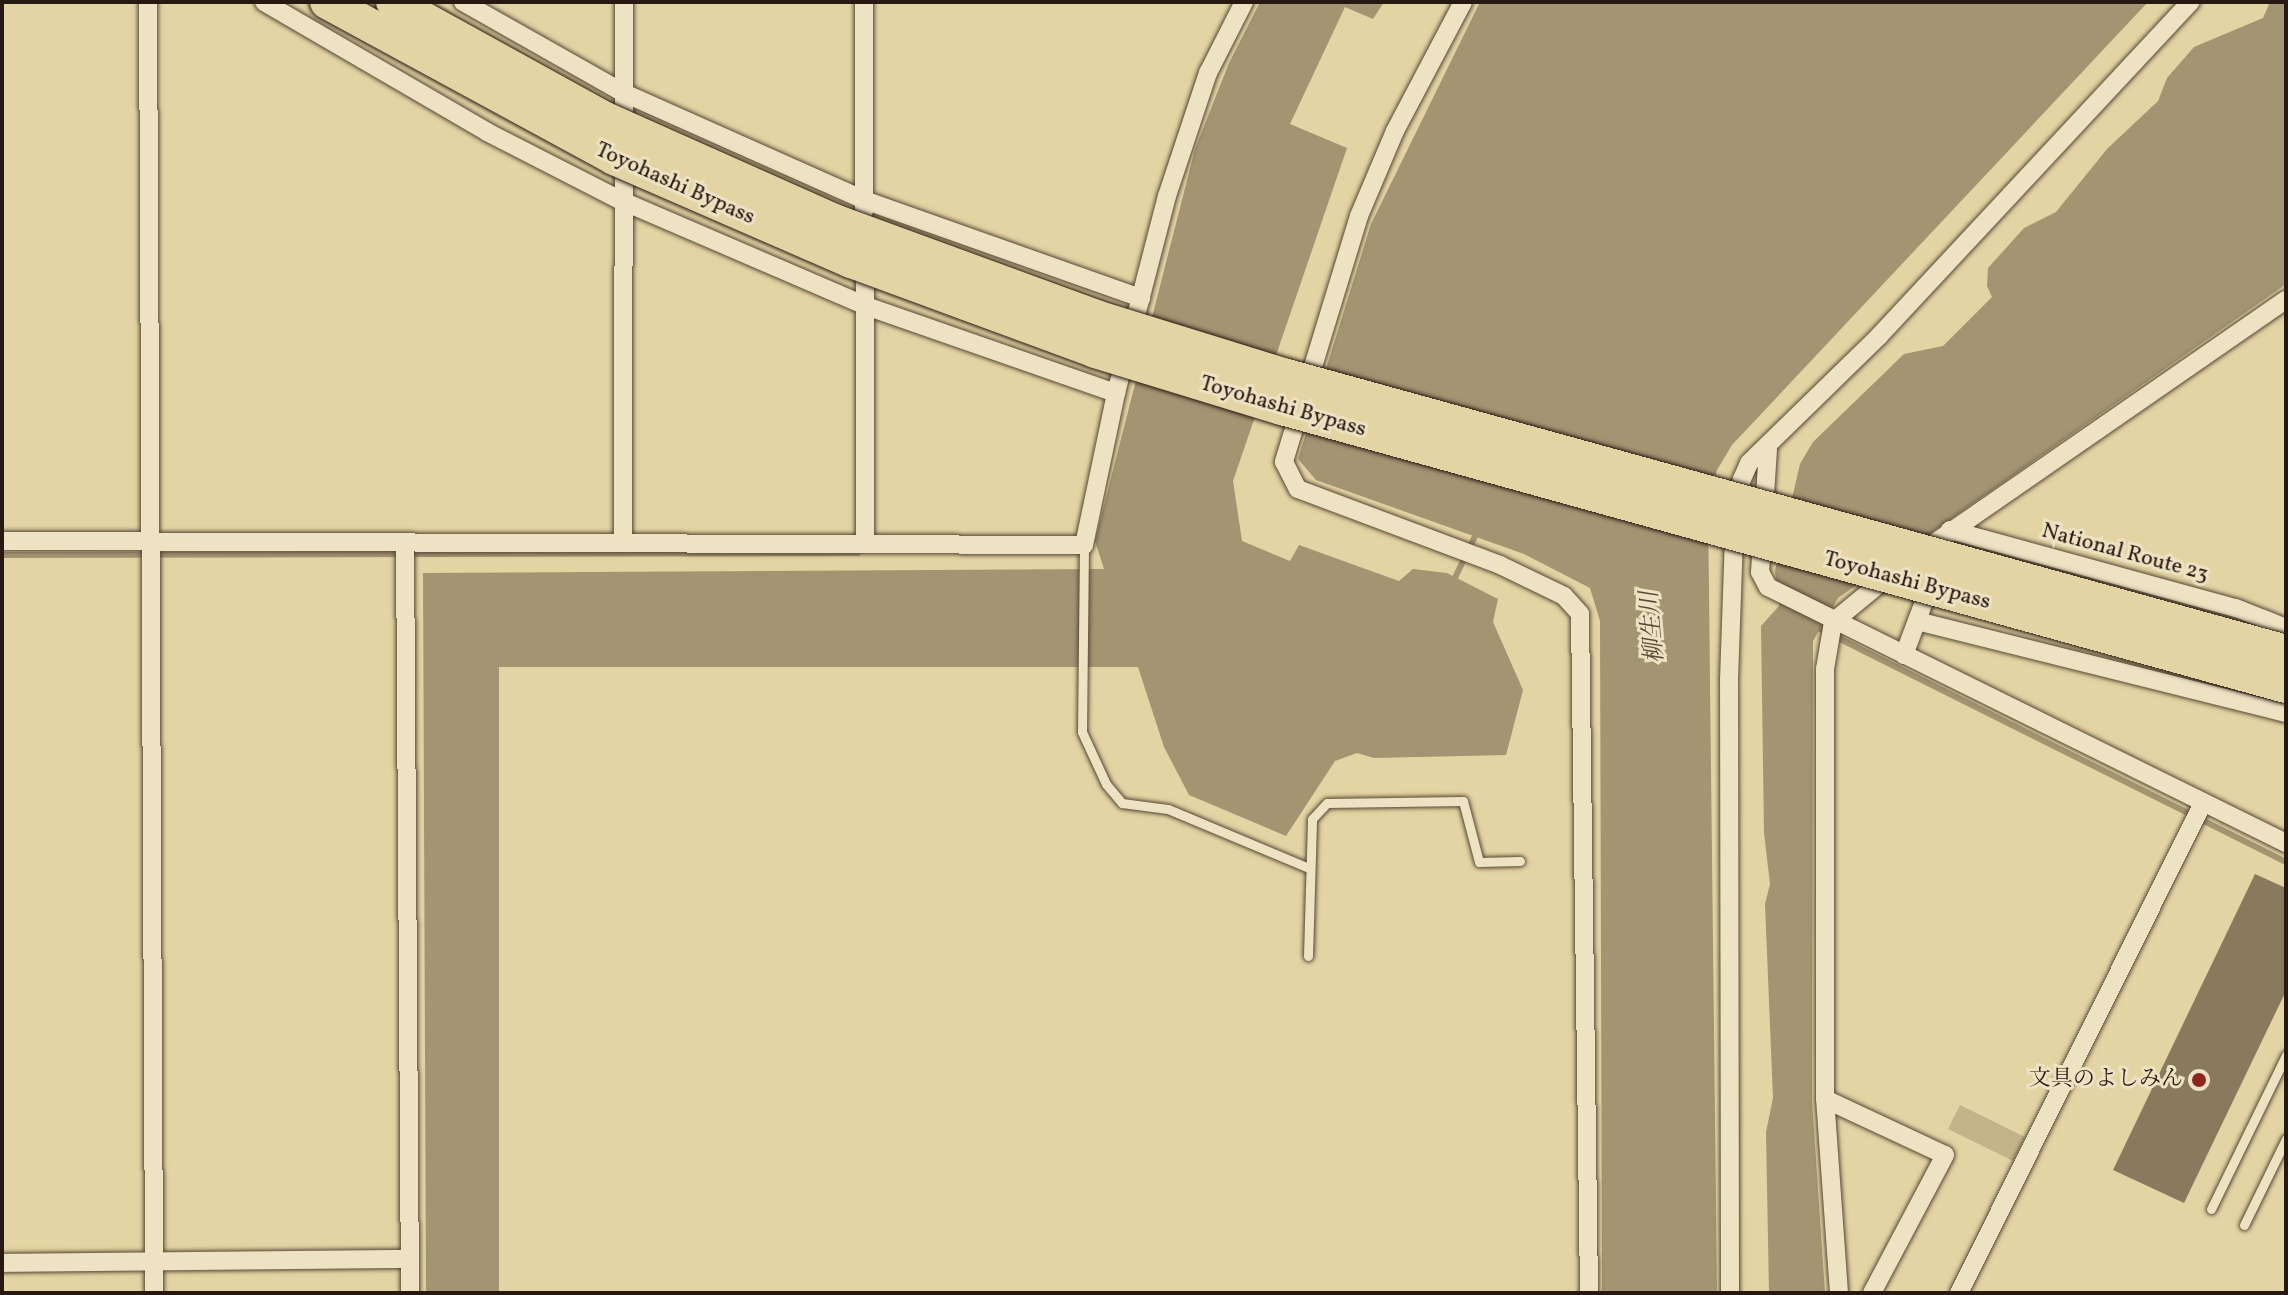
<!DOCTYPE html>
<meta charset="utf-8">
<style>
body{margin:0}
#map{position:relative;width:2288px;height:1295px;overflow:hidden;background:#e3d4a3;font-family:Vollkorn,"Noto Serif JP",serif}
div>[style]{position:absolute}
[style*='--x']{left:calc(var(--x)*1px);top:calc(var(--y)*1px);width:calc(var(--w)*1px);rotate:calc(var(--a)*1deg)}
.green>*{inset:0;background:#c3b48a}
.water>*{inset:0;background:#a39472}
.stream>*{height:6px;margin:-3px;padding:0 3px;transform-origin:3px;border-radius:3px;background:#a39472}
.building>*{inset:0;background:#897a5d}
.roads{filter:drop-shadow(0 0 2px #564736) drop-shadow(0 0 2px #564736)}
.lane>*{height:9px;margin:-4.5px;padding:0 4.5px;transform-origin:4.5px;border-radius:4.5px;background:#ede3c3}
.street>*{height:18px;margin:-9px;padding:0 9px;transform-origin:9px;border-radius:9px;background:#ede3c3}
.bridges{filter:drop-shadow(0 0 2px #271812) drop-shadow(0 0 2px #271812)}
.highway-bridge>*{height:34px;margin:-17px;padding:0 17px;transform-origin:17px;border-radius:17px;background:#e3d4a3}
.dots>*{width:22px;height:22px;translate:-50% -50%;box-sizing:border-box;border:4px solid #ede3c3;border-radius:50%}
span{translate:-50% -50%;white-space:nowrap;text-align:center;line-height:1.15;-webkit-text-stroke:6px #ede3c3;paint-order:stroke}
.street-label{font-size:22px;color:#271812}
.poi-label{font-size:22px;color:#271812}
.right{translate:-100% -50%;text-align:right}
.water-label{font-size:24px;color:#594a38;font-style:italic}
.frame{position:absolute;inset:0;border:4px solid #271812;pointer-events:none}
</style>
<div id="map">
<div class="green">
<div style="clip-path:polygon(1960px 1105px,2025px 1137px,2013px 1161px,1948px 1129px)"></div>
</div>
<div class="water">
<div style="clip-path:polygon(1260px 2px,1384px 2px,1373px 19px,1345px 7px,1290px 124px,1347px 148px,1233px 481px,1242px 541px,1290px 561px,1299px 545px,1399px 581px,1413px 569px,1447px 573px,1498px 599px,1493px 622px,1523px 690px,1506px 755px,1374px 758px,1357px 753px,1335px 761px,1286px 836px,1189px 795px,1164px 747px,1138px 667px,499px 667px,499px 1293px,426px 1293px,423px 573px,1104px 569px,1095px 541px,1195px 149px,1229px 63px)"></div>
<div style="clip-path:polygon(1480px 2px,2148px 2px,1732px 445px,1717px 470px,1708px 505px,1717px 1293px,1602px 1293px,1600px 621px,1590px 588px,1524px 554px,1316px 480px,1298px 459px,1371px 224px)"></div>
<div style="clip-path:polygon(2270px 2px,2286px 2px,2286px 284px,1838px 598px,1813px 641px,1812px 1100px,1825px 1293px,1769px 1293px,1766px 1132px,1773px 1098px,1765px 904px,1770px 884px,1764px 833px,1761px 626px,1779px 606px,1775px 571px,1800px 464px,1813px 442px,1904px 354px,1943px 346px,1992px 297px,1987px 286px,1988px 268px,2024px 228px,2056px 212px,2107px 149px,2158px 101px,2167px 78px,2194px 47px,2263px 18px)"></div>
</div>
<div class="stream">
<div style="--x:2;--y:555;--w:856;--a:-0.13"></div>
<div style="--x:1452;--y:584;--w:58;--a:-64.3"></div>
<div style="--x:1814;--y:626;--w:528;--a:26.57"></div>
</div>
<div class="building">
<div style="clip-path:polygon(2255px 874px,2286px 888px,2286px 991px,2184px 1203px,2113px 1170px)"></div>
</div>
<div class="roads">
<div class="lane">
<div style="--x:1084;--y:545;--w:187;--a:90.6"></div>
<div style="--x:1082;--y:732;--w:57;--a:65.2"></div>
<div style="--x:1106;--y:784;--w:25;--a:50"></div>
<div style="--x:1122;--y:803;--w:46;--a:7.4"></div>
<div style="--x:1168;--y:809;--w:153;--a:22.7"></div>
<div style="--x:1308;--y:956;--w:137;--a:-88.3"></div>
<div style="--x:1312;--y:819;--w:22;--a:-47"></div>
<div style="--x:1327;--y:803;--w:136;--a:-0.8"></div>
<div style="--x:1463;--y:801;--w:63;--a:75.3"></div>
<div style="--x:1479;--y:862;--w:41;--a:-1.4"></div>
<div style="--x:2211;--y:1209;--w:171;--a:-64"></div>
<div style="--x:2244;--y:1225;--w:96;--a:-64"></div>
</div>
<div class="street">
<div style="--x:148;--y:2;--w:1291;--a:89.73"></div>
<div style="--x:264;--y:2;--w:258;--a:30.2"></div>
<div style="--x:487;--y:132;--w:149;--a:27.1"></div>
<div style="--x:620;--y:200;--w:268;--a:23.3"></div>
<div style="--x:866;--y:306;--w:265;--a:19.2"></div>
<div style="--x:463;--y:2;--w:185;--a:29.5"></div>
<div style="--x:624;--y:93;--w:263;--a:24"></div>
<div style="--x:864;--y:200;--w:294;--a:19.5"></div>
<div style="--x:864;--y:2;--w:209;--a:90"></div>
<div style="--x:1463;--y:2;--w:146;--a:117.8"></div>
<div style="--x:1395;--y:131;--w:92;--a:113"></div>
<div style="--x:1359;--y:216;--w:257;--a:107"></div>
<div style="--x:1284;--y:462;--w:30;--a:63"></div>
<div style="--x:1298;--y:489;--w:216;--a:20.6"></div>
<div style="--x:1500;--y:565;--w:71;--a:25.8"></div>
<div style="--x:1564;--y:596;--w:24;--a:48"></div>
<div style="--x:1580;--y:614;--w:679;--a:89.24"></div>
<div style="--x:865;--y:261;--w:281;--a:90"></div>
<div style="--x:1768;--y:449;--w:123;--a:93.7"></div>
<div style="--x:1760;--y:572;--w:17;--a:62"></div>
<div style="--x:1768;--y:587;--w:578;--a:26.3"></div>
<div style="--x:1950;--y:530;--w:296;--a:15.3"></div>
<div style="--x:2236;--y:608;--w:54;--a:21.8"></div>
<div style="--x:623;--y:540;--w:538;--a:-89.89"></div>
<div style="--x:2;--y:541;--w:1082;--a:0.21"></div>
<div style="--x:1084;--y:545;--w:155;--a:-78.1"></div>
<div style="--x:1116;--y:393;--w:203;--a:-75.5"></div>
<div style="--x:1167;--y:196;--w:130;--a:-71.6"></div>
<div style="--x:1208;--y:73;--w:80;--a:-63.1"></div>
<div style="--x:405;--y:542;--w:751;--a:89.62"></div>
<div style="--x:1920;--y:553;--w:445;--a:-34.7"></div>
<div style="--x:1917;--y:621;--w:380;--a:14"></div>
<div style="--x:1904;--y:655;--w:77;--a:-69.4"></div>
<div style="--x:1825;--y:1099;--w:132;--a:25"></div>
<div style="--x:1945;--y:1155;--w:156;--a:117.9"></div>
<div style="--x:2;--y:1263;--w:408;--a:-0.6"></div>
<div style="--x:1730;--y:1293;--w:613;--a:-90.09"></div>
<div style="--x:1729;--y:680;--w:171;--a:-88"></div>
<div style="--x:1735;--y:509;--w:31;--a:-77"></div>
<div style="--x:1742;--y:479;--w:17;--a:-66"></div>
<div style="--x:1749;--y:463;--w:182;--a:-44.3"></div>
<div style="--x:1879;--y:336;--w:457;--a:-47"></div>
<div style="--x:1839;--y:1293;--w:195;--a:-94.1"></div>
<div style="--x:1825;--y:1099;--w:430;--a:-90"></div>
<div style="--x:1825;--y:669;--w:48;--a:-80.3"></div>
<div style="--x:1833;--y:622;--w:74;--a:-39.5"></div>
<div style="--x:1959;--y:1293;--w:547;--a:-63.53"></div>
</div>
</div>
<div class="bridges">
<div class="highway-bridge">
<div style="--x:327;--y:2;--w:327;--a:28.5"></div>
<div style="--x:614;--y:158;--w:258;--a:23.5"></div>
<div style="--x:851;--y:261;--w:260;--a:20.2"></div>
<div style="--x:1095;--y:351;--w:195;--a:17"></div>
<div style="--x:1282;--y:408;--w:1042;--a:15.48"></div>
<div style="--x:393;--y:2;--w:240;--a:28.9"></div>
<div style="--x:603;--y:118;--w:256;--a:24"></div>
<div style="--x:837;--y:222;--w:276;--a:20.1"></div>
<div style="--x:1096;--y:317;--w:200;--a:17.2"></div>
<div style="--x:1287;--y:376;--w:1036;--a:15.44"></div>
</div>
</div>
<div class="dots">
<div style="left:2199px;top:1080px;background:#8f2418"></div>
</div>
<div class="street-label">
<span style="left:675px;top:184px;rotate:24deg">Toyohashi Bypass</span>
<span style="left:1283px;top:407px;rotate:16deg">Toyohashi Bypass</span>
<span style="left:2125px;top:553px;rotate:15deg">National Route 23</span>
<span style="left:1907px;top:581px;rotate:15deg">Toyohashi Bypass</span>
</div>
<div class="poi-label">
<span class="right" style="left:2183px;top:1080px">文具のよしみん</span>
</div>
<div class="water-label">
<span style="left:1654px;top:627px;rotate:-95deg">柳生川</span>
</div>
<div class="frame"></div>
</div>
